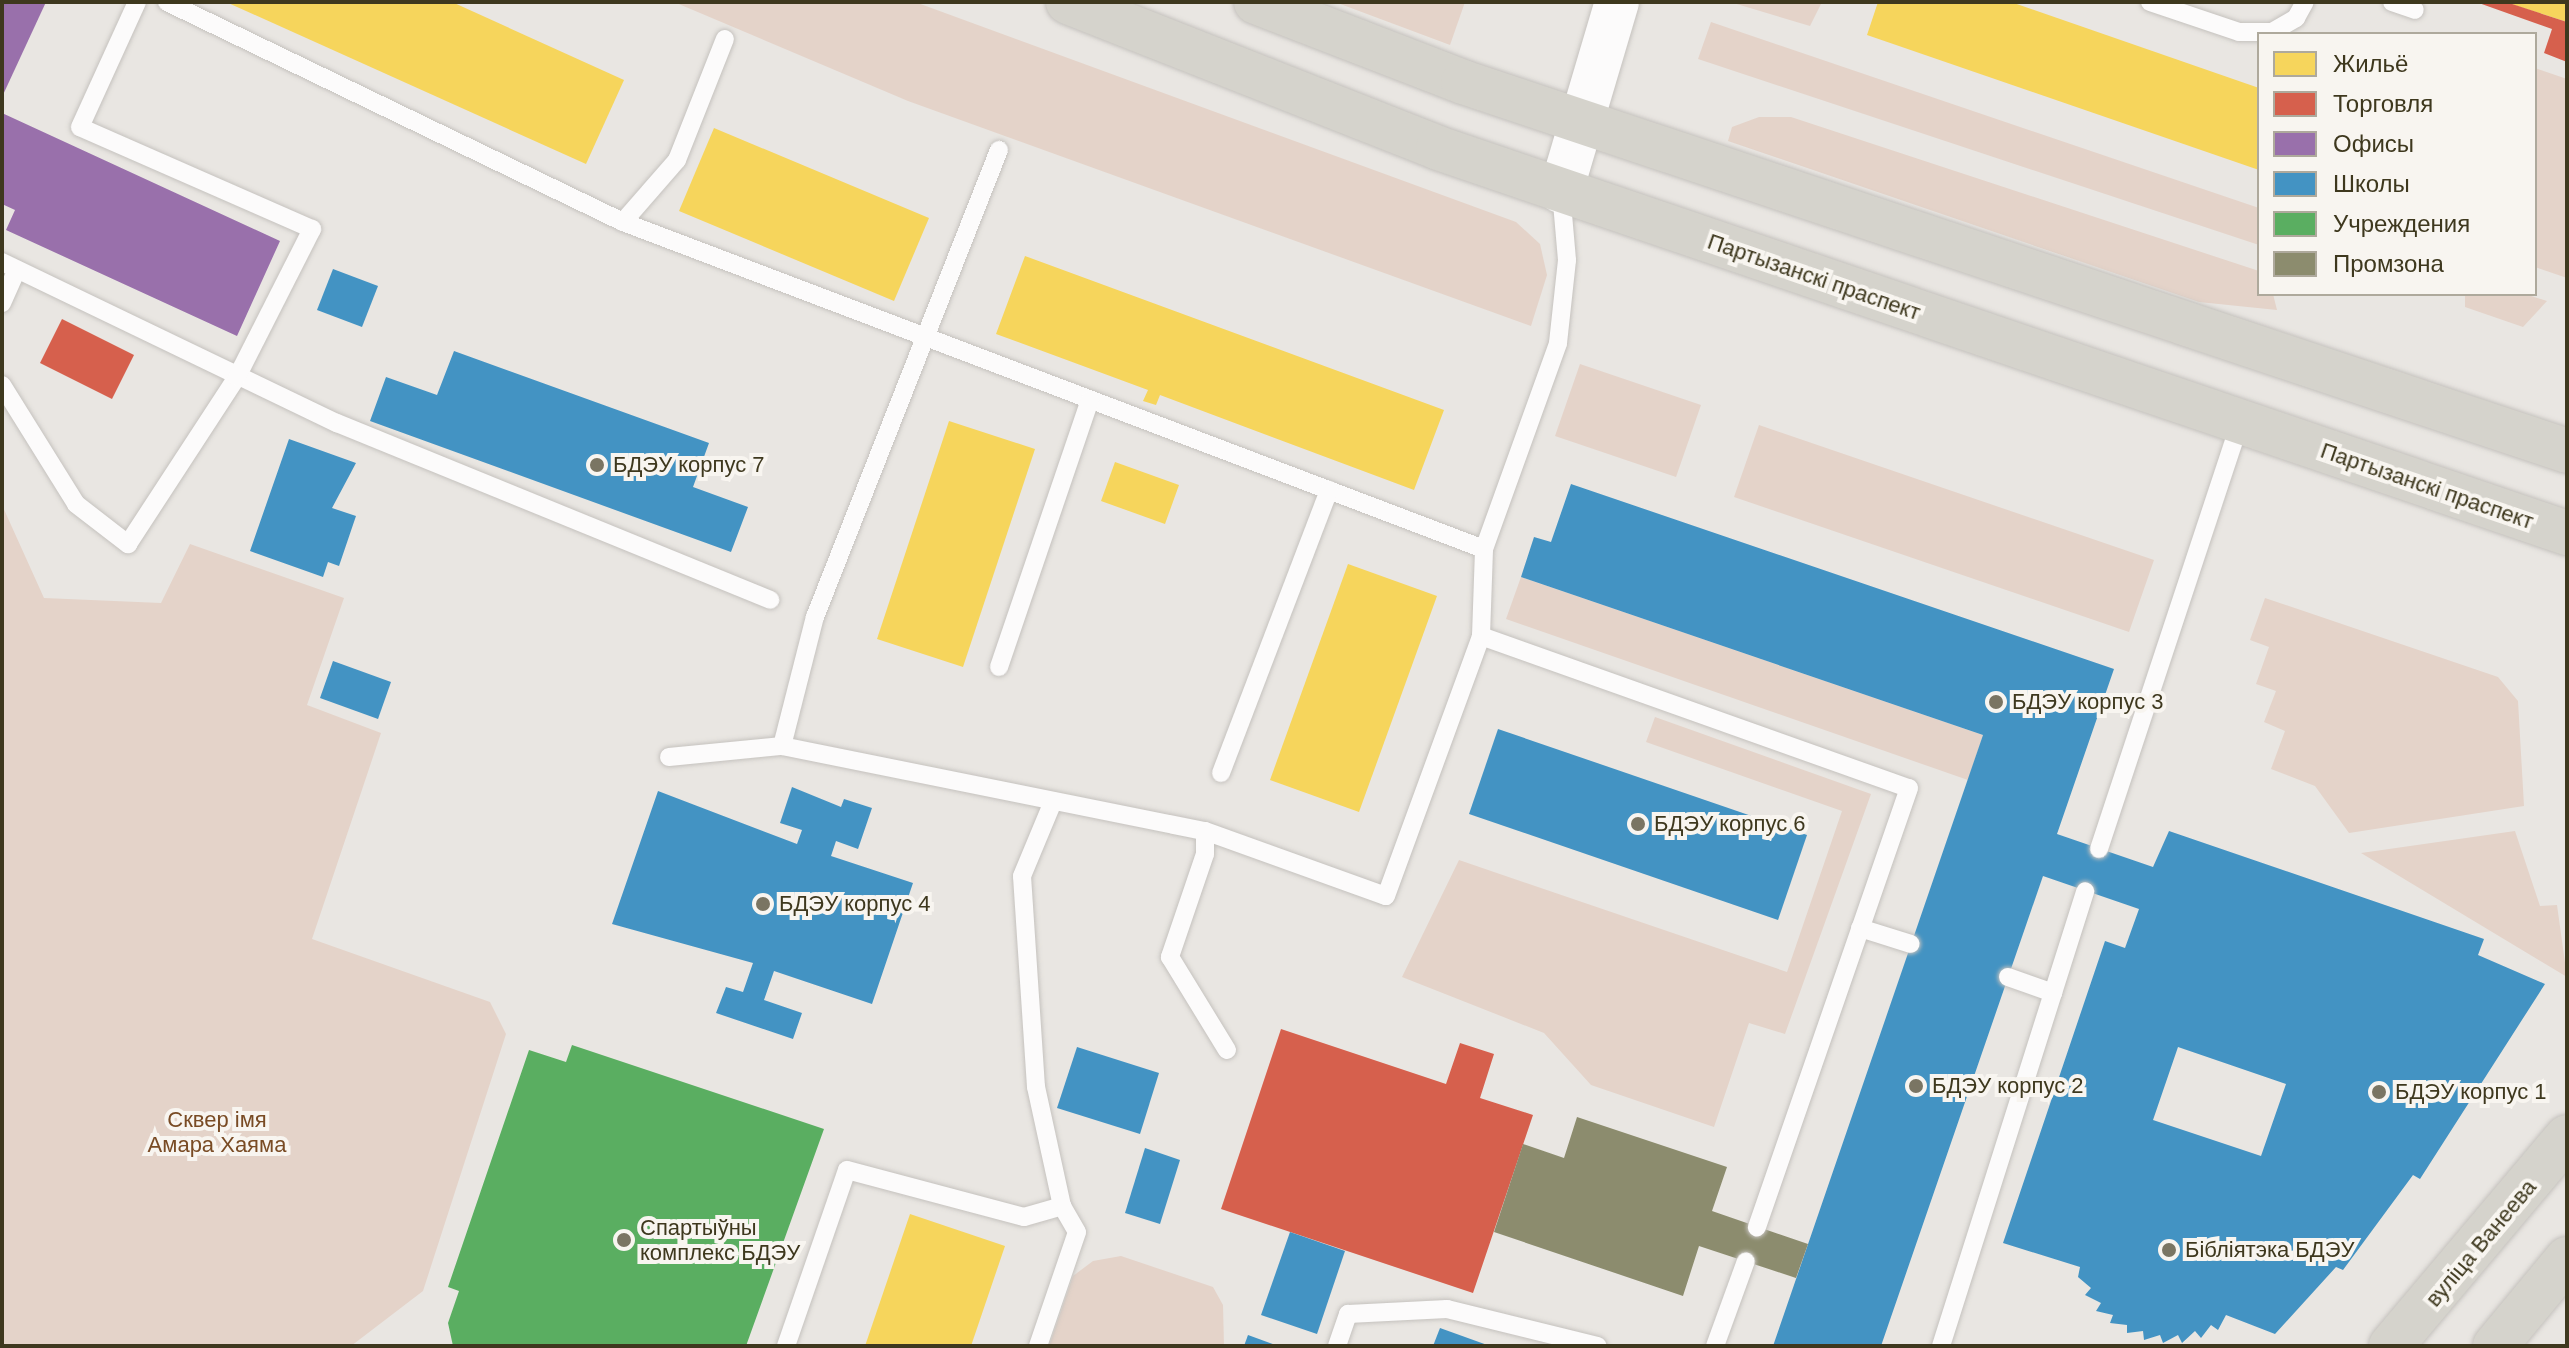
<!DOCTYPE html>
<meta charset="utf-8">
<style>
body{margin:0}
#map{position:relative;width:2569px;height:1348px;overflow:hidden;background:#e9e6e2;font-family:Helvetica,sans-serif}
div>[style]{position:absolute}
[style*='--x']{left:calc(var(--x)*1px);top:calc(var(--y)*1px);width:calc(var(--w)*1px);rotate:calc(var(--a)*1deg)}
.green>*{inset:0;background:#e4d3c9}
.homes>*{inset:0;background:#f6d55c}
.shops>*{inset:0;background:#d6604d}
.offices>*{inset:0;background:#9970ab}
.schools>*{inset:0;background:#4393c3}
.public>*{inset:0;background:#5aae61}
.industry>*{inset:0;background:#8c8c6e}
.roads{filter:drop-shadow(0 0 2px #c5c2be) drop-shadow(0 0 2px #c5c2be)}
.service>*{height:18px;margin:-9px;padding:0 9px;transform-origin:9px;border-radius:9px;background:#fcfbfb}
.tertiary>*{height:44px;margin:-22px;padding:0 22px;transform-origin:22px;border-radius:22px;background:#fcfbfb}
.primary>*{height:44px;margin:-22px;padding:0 22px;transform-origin:22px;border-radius:22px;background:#d5d3cc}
.dots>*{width:22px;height:22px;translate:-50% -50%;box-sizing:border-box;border:4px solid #f8f5f0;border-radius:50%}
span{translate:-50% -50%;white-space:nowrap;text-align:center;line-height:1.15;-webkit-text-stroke:8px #f8f5f0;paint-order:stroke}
.street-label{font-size:22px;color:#3e381e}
.poi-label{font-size:22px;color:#3e381e}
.left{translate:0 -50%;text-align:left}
.park-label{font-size:22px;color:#794b24}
.frame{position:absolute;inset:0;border:4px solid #3e381e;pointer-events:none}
.legend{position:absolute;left:2257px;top:32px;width:280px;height:264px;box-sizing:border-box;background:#f8f5f0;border:2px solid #aea99c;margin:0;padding:10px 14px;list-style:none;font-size:24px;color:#3e381e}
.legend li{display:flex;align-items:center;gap:16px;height:40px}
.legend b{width:40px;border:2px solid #aea99c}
</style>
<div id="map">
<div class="green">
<div style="clip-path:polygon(674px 2px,915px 2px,1516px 222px,1540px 244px,1547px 275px,1531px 326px,908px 101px)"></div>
<div style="clip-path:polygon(1335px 2px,1465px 2px,1450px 45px)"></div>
<div style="clip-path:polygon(1730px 2px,1822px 2px,1810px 26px)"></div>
<div style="clip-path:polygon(1711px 22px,2259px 208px,2259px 245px,1698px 59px)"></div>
<div style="clip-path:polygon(2535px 68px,2567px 79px,2567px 278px,2535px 267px)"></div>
<div style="clip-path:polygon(1759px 117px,1791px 117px,2259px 271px,2259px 294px,2273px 294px,2277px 310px,2199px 302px,1728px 141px,1732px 127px)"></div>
<div style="clip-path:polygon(2465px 294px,2525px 294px,2547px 301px,2523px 327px,2465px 307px)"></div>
<div style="clip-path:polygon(1580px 364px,1701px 405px,1676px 477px,1555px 436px)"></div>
<div style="clip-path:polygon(1759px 425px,2154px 560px,2129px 632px,1734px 497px)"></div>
<div style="clip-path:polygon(2px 505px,44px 598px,161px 603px,190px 544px,344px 598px,307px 705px,381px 733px,312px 939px,490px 1002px,506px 1034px,423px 1291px,351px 1346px,2px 1346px)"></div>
<div style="clip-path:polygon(1521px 577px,1983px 735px,1968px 780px,1506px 619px)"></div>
<div style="clip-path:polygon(2265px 598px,2498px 677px,2518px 701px,2524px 806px,2349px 833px,2315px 786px,2271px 769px,2285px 731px,2264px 722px,2276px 691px,2256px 684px,2269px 647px,2250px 640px)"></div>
<div style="clip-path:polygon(1655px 717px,1871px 794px,1785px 1034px,1749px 1023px,1714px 1127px,1591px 1085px,1544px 1033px,1402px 977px,1459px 860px,1787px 972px,1842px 811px,1646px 742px)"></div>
<div style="clip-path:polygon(2515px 831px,2540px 906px,2557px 905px,2567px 977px,2361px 853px)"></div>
<div style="clip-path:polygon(1121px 1256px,1213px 1287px,1223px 1305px,1224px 1346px,1049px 1346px,1073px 1276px,1093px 1261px)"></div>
</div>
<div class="homes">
<div style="clip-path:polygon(226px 2px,452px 2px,624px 80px,586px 164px)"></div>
<div style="clip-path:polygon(1878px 2px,2011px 2px,2259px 88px,2259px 170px,1867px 35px)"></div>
<div style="clip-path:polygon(2508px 2px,2567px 2px,2567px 22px,2508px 3px)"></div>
<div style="clip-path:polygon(714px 128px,929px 218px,894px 301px,679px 211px)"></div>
<div style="clip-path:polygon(1025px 256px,1444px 410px,1414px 490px,1160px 395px,1156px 405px,1143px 401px,1148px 390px,996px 334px)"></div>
<div style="clip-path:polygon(949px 421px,1035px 449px,963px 667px,877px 639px)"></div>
<div style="clip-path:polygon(1115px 462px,1179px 485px,1165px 524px,1101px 501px)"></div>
<div style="clip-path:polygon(1348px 564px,1437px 596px,1359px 812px,1270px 780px)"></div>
<div style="clip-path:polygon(910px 1214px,1005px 1246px,971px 1346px,865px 1346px)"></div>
</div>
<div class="shops">
<div style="clip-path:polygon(2476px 2px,2506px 2px,2567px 22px,2567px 62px,2544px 53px,2552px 29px)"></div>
<div style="clip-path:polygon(62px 319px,134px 355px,112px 399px,40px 363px)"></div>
<div style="clip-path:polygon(1281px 1029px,1446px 1084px,1460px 1043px,1494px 1054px,1480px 1098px,1533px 1115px,1473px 1293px,1221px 1209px)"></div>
</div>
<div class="offices">
<div style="clip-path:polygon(2px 2px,46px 2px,2px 97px)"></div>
<div style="clip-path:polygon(2px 113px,280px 241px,237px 336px,6px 230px,15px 210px,2px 204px)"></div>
</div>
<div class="schools">
<div style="clip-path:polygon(333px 269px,378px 286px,362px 327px,317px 310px)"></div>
<div style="clip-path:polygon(454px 351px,709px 443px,693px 487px,748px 507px,731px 552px,370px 421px,386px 377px,437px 395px)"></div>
<div style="clip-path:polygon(289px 439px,356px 463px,332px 508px,356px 516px,339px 566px,328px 562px,323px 577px,250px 551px)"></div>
<div style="clip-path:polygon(evenodd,1571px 484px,2114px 669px,2057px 834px,2153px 867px,2169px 831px,2484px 939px,2478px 955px,2545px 984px,2420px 1179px,2413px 1175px,2343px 1270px,2336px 1267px,2275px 1334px,2226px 1315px,2218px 1330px,2211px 1325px,2201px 1338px,2195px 1331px,2182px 1343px,2178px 1335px,2163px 1343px,2160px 1335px,2144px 1340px,2143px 1331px,2127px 1333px,2127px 1325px,2110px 1323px,2113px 1315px,2096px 1311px,2101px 1303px,2085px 1295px,2091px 1288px,2078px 1277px,2080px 1267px,2003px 1243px,2105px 941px,2125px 948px,2139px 909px,2043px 876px,1881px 1346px,1773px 1346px,1983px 735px,1521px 577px,1534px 537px,1551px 542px,1571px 484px,2178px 1047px,2286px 1084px,2261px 1156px,2153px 1120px,2178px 1047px)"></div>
<div style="clip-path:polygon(333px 661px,391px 682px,378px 719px,320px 698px)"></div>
<div style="clip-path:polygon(1498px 729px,1807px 835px,1778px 920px,1469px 814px)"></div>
<div style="clip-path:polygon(792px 787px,841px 807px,844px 799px,872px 808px,858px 849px,836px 841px,831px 856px,913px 883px,872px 1004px,774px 971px,764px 1000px,802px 1013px,793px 1039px,716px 1013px,726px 987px,743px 992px,753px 963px,612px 924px,658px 791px,797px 844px,802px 830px,780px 823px)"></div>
<div style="clip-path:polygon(1077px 1047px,1159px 1073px,1140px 1134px,1057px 1108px)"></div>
<div style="clip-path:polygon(1145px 1148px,1180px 1160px,1160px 1224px,1125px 1213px)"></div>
<div style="clip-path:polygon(1290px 1232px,1345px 1251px,1317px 1334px,1261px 1315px)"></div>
<div style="clip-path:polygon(1440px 1328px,1490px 1346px,1433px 1346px)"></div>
<div style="clip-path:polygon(1248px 1335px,1278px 1346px,1244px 1346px)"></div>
</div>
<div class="public">
<div style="clip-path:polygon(572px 1045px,824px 1129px,746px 1346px,453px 1346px,448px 1323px,459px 1291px,448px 1287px,529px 1050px,566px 1062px)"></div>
</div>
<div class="industry">
<div style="clip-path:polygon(1577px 1117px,1727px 1167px,1712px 1211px,1808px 1244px,1796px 1278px,1699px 1246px,1683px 1296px,1494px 1232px,1523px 1144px,1564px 1158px)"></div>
</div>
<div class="roads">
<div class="service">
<div style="--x:167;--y:2;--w:506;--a:25.76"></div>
<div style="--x:623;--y:222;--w:921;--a:20.8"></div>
<div style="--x:2150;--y:2;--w:94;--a:18.6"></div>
<div style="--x:2239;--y:32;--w:33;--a:0"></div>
<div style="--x:2272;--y:32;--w:28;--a:-30"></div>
<div style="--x:2296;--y:18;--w:18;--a:-61"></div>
<div style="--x:2392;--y:2;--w:24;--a:19"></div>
<div style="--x:623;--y:222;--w:82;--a:-48.9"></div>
<div style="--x:677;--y:160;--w:130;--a:-68.4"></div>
<div style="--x:2;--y:262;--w:372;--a:25.7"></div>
<div style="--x:337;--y:423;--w:468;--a:22.2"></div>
<div style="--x:2;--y:303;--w:36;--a:-66"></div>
<div style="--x:2;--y:385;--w:140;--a:58.1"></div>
<div style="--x:76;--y:504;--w:66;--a:37.6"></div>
<div style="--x:128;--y:544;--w:199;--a:-56.9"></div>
<div style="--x:237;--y:377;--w:166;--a:-63.1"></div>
<div style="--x:312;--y:229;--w:253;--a:-156.3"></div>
<div style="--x:80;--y:127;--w:137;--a:-65.5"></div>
<div style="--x:1481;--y:636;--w:454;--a:19.6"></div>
<div style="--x:1909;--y:788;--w:465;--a:109.1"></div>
<div style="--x:999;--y:667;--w:282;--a:-71.2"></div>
<div style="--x:782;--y:746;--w:133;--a:-75.7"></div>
<div style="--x:815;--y:617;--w:502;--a:-68.5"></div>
<div style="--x:669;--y:757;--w:114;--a:-5.6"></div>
<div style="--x:782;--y:746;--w:431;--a:11.4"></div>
<div style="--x:1205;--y:831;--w:192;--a:19.8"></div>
<div style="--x:1386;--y:896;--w:277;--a:-69.9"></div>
<div style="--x:1481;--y:636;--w:87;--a:-88"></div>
<div style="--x:1484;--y:549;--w:219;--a:-70.2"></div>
<div style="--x:1558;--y:343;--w:83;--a:-83.8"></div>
<div style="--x:1567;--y:260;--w:69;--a:-95"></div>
<div style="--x:1221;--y:773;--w:303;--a:-69.1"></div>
<div style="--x:1205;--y:831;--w:23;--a:90"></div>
<div style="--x:1205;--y:854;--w:109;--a:108.8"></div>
<div style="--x:1170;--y:957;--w:109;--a:58.5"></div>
<div style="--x:2099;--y:849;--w:449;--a:-71.7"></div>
<div style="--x:1860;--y:928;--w:53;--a:17.4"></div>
<div style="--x:2008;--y:977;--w:48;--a:19.6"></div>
<div style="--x:786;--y:1346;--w:186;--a:-70.9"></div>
<div style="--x:847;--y:1170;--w:183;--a:14.9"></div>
<div style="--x:1024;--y:1217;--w:40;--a:-16"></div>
<div style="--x:1038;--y:1346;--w:120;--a:-71.1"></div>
<div style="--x:1077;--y:1232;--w:30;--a:-120"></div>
<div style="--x:1062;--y:1206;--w:122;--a:-102.3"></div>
<div style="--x:1036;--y:1087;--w:211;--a:-93.8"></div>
<div style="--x:1022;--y:876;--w:78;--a:-67.4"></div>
<div style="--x:1337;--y:1346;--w:34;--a:-71"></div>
<div style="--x:1348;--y:1314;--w:99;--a:-2.9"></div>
<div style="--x:1447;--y:1309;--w:155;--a:13.8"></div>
<div style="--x:1715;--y:1346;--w:90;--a:-70"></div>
<div style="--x:1941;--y:1346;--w:477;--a:-72.4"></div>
</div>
<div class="tertiary">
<div style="--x:1561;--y:191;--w:197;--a:-73.5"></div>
</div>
<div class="primary">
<div style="--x:1068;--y:2;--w:398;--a:21.5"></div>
<div style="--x:1438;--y:148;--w:1193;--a:18.83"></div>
<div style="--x:1256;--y:2;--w:222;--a:21.1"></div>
<div style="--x:1463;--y:82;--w:1164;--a:18.48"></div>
<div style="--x:2391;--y:1346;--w:273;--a:-49.9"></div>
<div style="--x:2495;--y:1346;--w:113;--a:-50.4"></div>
</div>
</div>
<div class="dots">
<div style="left:597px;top:465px;background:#7a7563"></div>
<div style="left:1996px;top:702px;background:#7a7563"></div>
<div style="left:1638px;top:824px;background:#7a7563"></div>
<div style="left:763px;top:904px;background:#7a7563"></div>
<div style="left:1916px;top:1086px;background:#7a7563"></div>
<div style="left:2379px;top:1092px;background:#7a7563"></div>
<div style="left:624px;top:1240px;background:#7a7563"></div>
<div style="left:2169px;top:1250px;background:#7a7563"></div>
</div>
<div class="street-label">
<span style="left:1814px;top:277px;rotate:19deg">Партызанскі праспект</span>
<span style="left:2427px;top:486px;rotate:19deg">Партызанскі праспект</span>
<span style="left:2481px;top:1243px;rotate:-50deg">вуліца Ванеева</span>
</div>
<div class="poi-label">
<span class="left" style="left:613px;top:465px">БДЭУ корпус 7</span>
<span class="left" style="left:2012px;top:702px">БДЭУ корпус 3</span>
<span class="left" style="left:1654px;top:824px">БДЭУ корпус 6</span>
<span class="left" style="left:779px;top:904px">БДЭУ корпус 4</span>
<span class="left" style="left:1932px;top:1086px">БДЭУ корпус 2</span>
<span class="left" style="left:2395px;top:1092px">БДЭУ корпус 1</span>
<span class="left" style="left:640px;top:1240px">Спартыўны<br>комплекс БДЭУ</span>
<span class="left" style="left:2185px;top:1250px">Бібліятэка БДЭУ</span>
</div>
<div class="park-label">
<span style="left:217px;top:1132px">Сквер імя<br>Амара Хаяма</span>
</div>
<div class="frame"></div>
<ul class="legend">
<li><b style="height:22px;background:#f6d55c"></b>Жильё</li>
<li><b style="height:22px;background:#d6604d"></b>Торговля</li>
<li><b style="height:22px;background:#9970ab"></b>Офисы</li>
<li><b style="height:22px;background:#4393c3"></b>Школы</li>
<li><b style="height:22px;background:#5aae61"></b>Учреждения</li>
<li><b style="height:22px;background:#8c8c6e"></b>Промзона</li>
</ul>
</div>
